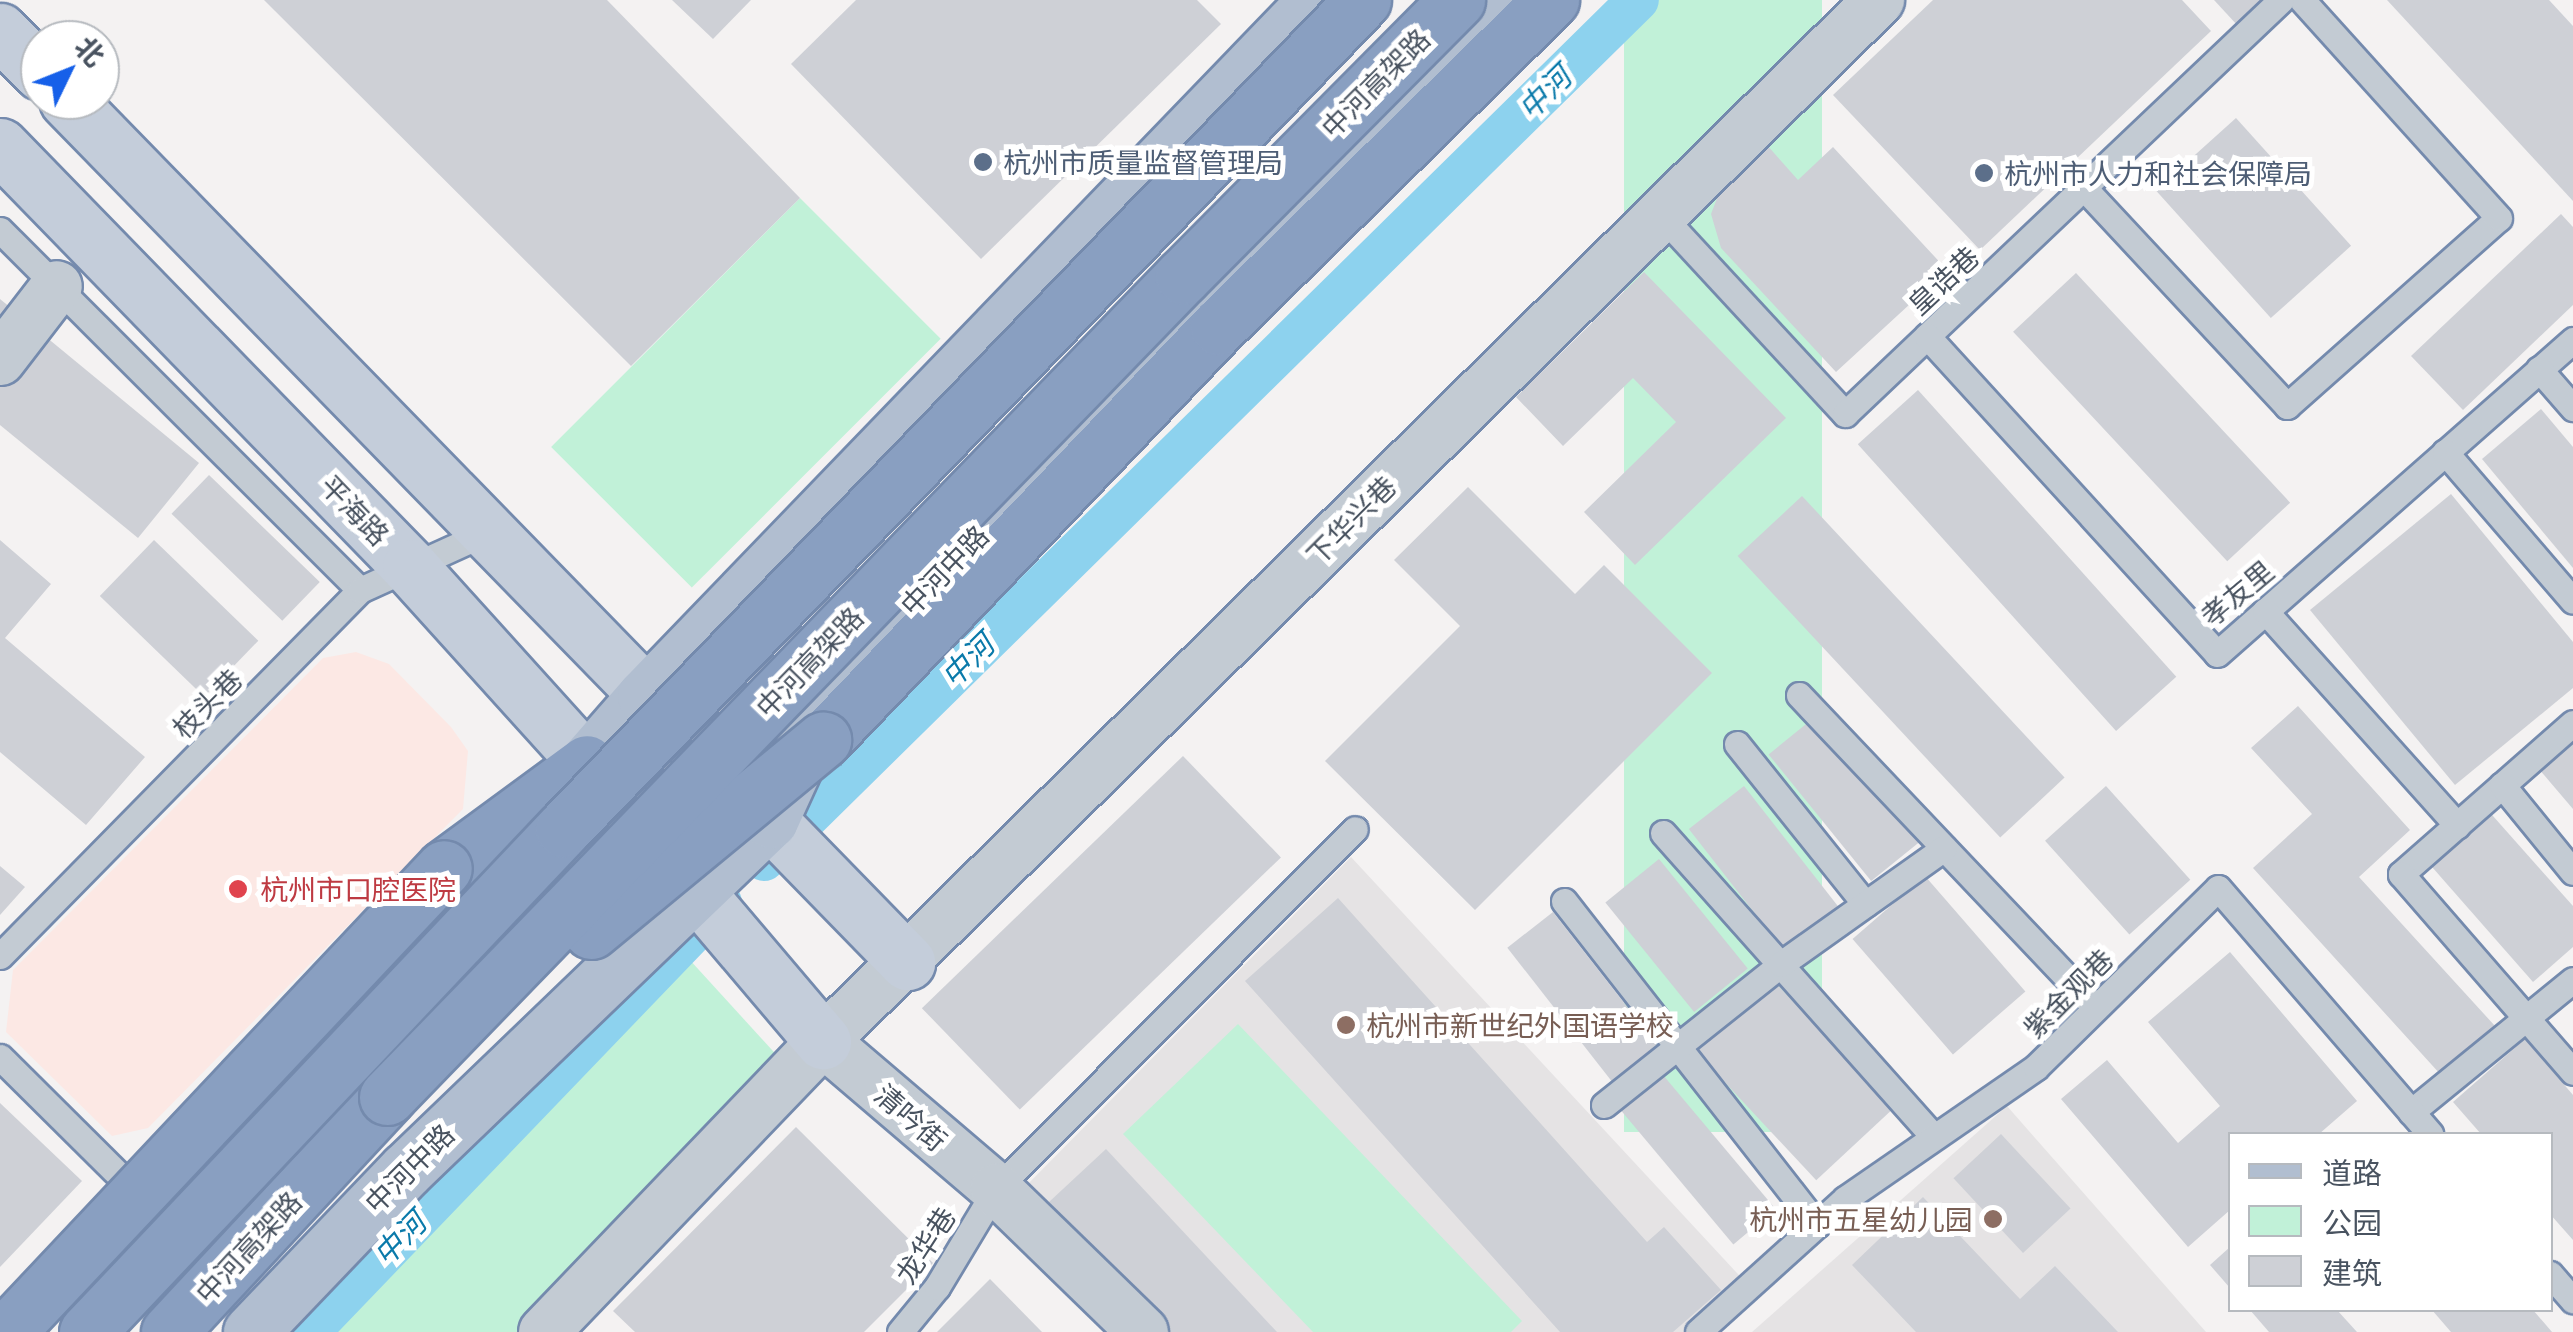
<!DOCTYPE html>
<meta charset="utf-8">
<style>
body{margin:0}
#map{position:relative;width:2573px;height:1332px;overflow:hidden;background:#f4f2f2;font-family:Barlow,"Noto Sans SC",sans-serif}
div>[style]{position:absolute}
.education>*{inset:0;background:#e5e3e4}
.medical>*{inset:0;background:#fce8e4}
.green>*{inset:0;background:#c1f1d8;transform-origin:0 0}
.canal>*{height:42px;margin:-21px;padding:0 21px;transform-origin:21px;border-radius:21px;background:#8dd2ee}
.building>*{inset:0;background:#ced0d6;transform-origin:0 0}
.roads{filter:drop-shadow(2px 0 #748aad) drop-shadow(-2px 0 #748aad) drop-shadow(0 2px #748aad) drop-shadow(0 -2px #748aad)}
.lane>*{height:25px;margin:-12.5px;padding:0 12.5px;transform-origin:12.5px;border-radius:12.5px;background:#c3cbd3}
.street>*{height:50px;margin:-25px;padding:0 25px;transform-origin:25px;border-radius:25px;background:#c3cbd3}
.secondary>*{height:55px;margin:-27.5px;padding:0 27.5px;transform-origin:27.5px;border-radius:27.5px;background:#c4cdda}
.primary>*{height:55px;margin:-27.5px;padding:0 27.5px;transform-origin:27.5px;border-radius:27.5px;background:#b1bed0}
.highway>*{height:55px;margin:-27.5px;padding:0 27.5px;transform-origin:27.5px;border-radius:27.5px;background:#899fc1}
.bridges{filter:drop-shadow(2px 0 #748aad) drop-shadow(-2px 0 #748aad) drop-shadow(0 2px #748aad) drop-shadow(0 -2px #748aad)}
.highway-bridge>*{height:55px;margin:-27.5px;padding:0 27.5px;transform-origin:27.5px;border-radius:27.5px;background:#899fc1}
.dots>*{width:28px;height:28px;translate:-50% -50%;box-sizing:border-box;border:5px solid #fff;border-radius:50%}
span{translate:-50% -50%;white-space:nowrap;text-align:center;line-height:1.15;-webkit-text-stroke:10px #fff;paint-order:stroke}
.street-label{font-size:28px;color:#495360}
.service-label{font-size:28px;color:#4e5e75}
.left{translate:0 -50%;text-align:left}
.health-label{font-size:28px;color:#be3a42}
.education-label{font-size:28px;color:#785e54}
.right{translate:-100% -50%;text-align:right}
.water-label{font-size:30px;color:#0a7aaa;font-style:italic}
.legend{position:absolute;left:2228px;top:1132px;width:325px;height:180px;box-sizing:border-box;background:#fff;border:2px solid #b6babf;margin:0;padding:12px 18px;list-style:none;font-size:30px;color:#495360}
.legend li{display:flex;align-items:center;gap:20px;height:50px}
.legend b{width:50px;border:2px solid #b6babf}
.north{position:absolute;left:20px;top:20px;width:100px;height:100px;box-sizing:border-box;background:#fff;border:2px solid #b6babf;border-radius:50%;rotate:47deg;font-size:28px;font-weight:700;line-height:40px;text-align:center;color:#495360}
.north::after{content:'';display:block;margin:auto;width:35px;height:45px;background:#1660e9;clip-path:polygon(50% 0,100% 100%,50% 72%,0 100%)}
</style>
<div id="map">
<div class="education">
<div style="clip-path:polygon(1351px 857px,1749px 1286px,1698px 1332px,1147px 1332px,1020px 1192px)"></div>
<div style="clip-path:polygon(2007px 1106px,2206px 1332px,1752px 1332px)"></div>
</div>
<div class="medical">
<div style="clip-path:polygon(356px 652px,389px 664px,451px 727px,468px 751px,463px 809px,148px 1128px,112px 1136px,6px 1032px,13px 970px,323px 658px)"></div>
</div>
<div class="green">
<div style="left:1624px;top:0;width:198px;height:1132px"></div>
<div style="left:800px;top:198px;width:199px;height:352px;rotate:45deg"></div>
<div style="clip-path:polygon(678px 947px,793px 1073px,543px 1332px,306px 1332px)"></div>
<div style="clip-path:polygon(1238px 1024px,1522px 1321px,1511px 1332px,1313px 1332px,1123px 1134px)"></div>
</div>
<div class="canal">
<div style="left:764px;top:860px;width:1226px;rotate:-44.54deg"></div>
<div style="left:309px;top:1332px;width:595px;rotate:-46.16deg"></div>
</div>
<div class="building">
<div style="clip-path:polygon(264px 0,607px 0,800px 198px,631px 366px)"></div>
<div style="clip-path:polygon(672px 0,751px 0,713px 39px)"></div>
<div style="clip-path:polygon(856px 0,1197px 0,1221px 24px,981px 259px,791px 64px)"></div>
<div style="clip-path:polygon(1933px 0,2182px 0,2211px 31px,1980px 250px,1833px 95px)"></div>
<div style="clip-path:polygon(2214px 0,2265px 0,2238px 26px)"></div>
<div style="clip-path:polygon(2387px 0,2549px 0,2573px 26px,2573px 201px)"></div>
<div style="left:2236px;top:118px;width:172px;height:108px;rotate:48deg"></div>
<div style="clip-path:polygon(1767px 145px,1798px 180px,1833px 147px,1947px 270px,1836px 372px,1721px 248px,1711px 214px,1721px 188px)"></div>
<div style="clip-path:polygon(2561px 214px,2573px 227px,2573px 305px,2463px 410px,2411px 356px)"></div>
<div style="clip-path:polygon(1644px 272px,1786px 418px,1635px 565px,1584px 512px,1676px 422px,1633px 378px,1563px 446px,1516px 397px)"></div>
<div style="left:2076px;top:273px;width:314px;height:86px;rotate:47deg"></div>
<div style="clip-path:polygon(0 299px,199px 463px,138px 538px,0 425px)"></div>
<div style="left:1918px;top:390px;width:386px;height:81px;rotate:48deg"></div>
<div style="clip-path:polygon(2541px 409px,2573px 447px,2573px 568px,2482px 459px)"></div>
<div style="left:209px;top:475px;width:154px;height:54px;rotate:44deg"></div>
<div style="clip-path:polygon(1468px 487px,1575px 594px,1604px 565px,1712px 673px,1475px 910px,1325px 761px,1460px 626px,1394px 560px)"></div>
<div style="clip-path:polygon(2451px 494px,2573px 642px,2573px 688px,2455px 785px,2310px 610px)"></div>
<div style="left:1802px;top:496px;width:385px;height:88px;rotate:47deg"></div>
<div style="clip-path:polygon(0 540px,51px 584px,5px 638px,145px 757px,86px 825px,0 752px)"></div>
<div style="left:154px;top:540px;width:145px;height:78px;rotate:44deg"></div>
<div style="clip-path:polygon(2298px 706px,2410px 830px,2359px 877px,2495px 1026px,2441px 1075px,2253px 868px,2312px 814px,2251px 748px)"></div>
<div style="left:1816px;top:716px;width:163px;height:61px;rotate:51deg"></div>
<div style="clip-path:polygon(2573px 737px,2573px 809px,2538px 768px)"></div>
<div style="left:1183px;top:756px;width:141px;height:363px;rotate:46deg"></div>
<div style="left:1744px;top:786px;width:153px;height:70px;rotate:52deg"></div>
<div style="left:2106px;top:786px;width:126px;height:82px;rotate:48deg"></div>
<div style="clip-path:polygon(2485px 807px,2573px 906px,2573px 947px,2533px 982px,2425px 859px)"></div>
<div style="left:1659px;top:859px;width:141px;height:69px;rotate:51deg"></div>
<div style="clip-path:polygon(0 866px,25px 887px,0 915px)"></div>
<div style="left:1925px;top:876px;width:153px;height:96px;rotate:49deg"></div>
<div style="clip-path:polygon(1338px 898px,1647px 1242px,1664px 1227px,1721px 1290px,1673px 1332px,1560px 1332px,1245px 981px)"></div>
<div style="left:1553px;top:912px;width:174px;height:58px;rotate:52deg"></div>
<div style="clip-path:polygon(2230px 952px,2357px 1101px,2319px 1134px,2230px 1134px,2230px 1210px,2188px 1247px,2061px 1099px,2107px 1060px,2178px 1143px,2220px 1106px,2148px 1022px)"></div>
<div style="left:1773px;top:980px;width:176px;height:105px;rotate:47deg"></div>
<div style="clip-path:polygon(2525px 1039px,2573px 1095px,2573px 1240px,2550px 1214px,2550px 1134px,2481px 1134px,2453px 1102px)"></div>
<div style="left:1663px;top:1075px;width:175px;height:55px;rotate:50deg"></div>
<div style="clip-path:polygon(0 1103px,82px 1181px,0 1267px)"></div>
<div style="clip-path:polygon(796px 1127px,933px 1263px,864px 1332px,635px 1332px,613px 1311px)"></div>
<div style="left:2001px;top:1134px;width:102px;height:65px;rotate:47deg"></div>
<div style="clip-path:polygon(1106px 1149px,1277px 1332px,1169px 1332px,1049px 1202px)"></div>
<div style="clip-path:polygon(1923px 1197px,2020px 1299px,2055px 1266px,2118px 1332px,1916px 1332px,1852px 1265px)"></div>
<div style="clip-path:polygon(2230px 1247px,2230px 1288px,2210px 1265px)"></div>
<div style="clip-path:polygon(990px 1279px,1042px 1332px,937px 1332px)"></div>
<div style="clip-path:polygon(2250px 1310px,2337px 1310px,2357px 1332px,2269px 1332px)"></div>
<div style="clip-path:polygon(2432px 1310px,2533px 1310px,2552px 1332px,2451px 1332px)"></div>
</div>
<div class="roads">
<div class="lane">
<div style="left:2084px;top:188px;width:298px;rotate:47deg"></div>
<div style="left:2287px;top:406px;width:283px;rotate:-41.6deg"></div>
<div style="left:2499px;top:218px;width:294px;rotate:-132.1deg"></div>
<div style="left:1659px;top:213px;width:274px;rotate:47.2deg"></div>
<div style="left:1845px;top:414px;width:601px;rotate:-43.52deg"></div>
<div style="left:0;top:230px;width:509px;rotate:45deg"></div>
<div style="left:1927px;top:336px;width:430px;rotate:47.6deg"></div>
<div style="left:2217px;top:654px;width:475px;rotate:-41.4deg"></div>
<div style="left:2539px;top:369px;width:52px;rotate:48.9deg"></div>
<div style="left:2445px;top:452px;width:196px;rotate:49.3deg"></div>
<div style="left:2265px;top:611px;width:288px;rotate:48.1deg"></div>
<div style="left:1799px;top:695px;width:431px;rotate:46.5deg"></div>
<div style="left:2573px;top:723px;width:229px;rotate:138.7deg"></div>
<div style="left:2401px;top:874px;width:262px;rotate:49deg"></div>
<div style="left:1737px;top:744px;width:205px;rotate:51.3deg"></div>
<div style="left:2502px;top:785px;width:112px;rotate:50.8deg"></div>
<div style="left:1663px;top:833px;width:407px;rotate:48.3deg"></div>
<div style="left:1564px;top:901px;width:411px;rotate:52deg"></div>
<div style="left:0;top:956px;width:513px;rotate:-45.47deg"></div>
<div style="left:360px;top:590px;width:137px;rotate:-24.5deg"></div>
<div style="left:0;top:1057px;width:200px;rotate:44.8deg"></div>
<div style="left:1604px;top:1105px;width:226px;rotate:-38.5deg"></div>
<div style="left:1781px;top:964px;width:200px;rotate:-35.4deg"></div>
<div style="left:2411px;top:1112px;width:209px;rotate:-39.2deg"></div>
<div style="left:2550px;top:1274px;width:35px;rotate:49deg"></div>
<div style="left:900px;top:1332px;width:58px;rotate:-50.6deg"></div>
<div style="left:937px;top:1287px;width:114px;rotate:-59deg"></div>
<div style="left:996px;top:1189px;width:508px;rotate:-45.08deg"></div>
<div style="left:1698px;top:1332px;width:198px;rotate:-42.1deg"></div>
<div style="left:1845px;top:1199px;width:232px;rotate:-34.6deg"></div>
<div style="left:2036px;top:1067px;width:255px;rotate:-44.5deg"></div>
<div style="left:2218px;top:888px;width:325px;rotate:49.2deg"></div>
</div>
<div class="street">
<div style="left:0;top:360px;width:93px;rotate:-52.4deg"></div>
<div style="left:823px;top:1041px;width:228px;rotate:40.5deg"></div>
<div style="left:996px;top:1189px;width:205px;rotate:44.2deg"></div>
<div style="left:544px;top:1332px;width:403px;rotate:-46.2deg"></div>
<div style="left:823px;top:1041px;width:1483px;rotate:-44.59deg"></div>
</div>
<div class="secondary">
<div style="left:0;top:31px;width:57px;rotate:45.7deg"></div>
<div style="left:67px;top:100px;width:1204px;rotate:45.74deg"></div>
<div style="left:0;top:146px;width:588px;rotate:45.76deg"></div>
<div style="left:410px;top:567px;width:264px;rotate:47.9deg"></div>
<div style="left:587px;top:763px;width:365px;rotate:49.7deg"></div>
</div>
<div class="primary">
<div style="left:556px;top:798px;width:135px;rotate:-48.9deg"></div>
<div style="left:645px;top:696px;width:967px;rotate:-46.05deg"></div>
<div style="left:251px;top:1332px;width:223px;rotate:-46.3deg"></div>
<div style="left:405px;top:1171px;width:506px;rotate:-43.88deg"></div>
<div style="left:770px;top:820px;width:147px;rotate:-65.5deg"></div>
<div style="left:831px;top:686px;width:537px;rotate:-46.06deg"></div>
<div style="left:1204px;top:299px;width:423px;rotate:-45deg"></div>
</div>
<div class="highway">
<div style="left:823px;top:740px;width:571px;rotate:-46.28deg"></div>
<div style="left:1218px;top:327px;width:467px;rotate:-44.5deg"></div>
<div style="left:444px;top:868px;width:177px;rotate:-36.3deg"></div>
<div style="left:169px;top:1332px;width:321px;rotate:-47.1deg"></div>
</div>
</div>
<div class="bridges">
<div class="highway-bridge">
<div style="left:591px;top:931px;width:301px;rotate:-39.5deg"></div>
<div style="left:387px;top:1097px;width:1144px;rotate:-45.89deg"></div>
<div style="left:1183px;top:276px;width:389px;rotate:-45.2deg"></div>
<div style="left:7px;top:1332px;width:637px;rotate:-46.72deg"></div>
<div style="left:87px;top:1332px;width:693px;rotate:-46.58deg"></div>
<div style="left:563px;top:829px;width:1152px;rotate:-46.02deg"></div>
</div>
</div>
<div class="dots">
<div style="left:983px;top:162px;background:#5c6f8a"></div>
<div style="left:1984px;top:173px;background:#5c6f8a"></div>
<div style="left:238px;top:889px;background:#e0444e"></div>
<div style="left:1346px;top:1025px;background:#8d6e63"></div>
<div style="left:1993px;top:1219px;background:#8d6e63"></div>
</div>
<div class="street-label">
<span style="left:1375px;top:83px;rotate:-45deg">中河高架路</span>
<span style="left:1943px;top:280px;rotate:-43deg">皇诰巷</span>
<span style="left:355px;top:510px;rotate:46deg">平海路</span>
<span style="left:1351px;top:520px;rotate:-45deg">下华兴巷</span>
<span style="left:944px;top:570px;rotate:-46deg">中河中路</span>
<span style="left:2237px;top:593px;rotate:-40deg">孝友里</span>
<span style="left:809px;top:662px;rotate:-46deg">中河高架路</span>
<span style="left:207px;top:703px;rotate:-45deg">枝头巷</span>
<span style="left:2068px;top:993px;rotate:-45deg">紫金观巷</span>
<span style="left:911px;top:1117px;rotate:41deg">清吟街</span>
<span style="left:409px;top:1168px;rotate:-45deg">中河中路</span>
<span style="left:925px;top:1245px;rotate:-57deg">龙华巷</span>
<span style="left:248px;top:1247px;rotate:-47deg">中河高架路</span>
</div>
<div class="service-label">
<span class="left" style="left:1003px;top:162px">杭州市质量监督管理局</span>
<span class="left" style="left:2004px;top:173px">杭州市人力和社会保障局</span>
</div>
<div class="health-label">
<span class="left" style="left:260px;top:889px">杭州市口腔医院</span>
</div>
<div class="education-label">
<span class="left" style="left:1366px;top:1025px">杭州市新世纪外国语学校</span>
<span class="right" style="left:1973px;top:1219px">杭州市五星幼儿园</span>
</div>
<div class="water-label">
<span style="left:1544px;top:92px;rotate:-45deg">中河</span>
<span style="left:967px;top:660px;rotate:-45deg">中河</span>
<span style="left:399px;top:1238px;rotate:-46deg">中河</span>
</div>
<ul class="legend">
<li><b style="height:12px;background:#b1bed0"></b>道路</li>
<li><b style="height:28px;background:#c1f1d8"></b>公园</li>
<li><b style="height:28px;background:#ced0d6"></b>建筑</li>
</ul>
<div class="north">北</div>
</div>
